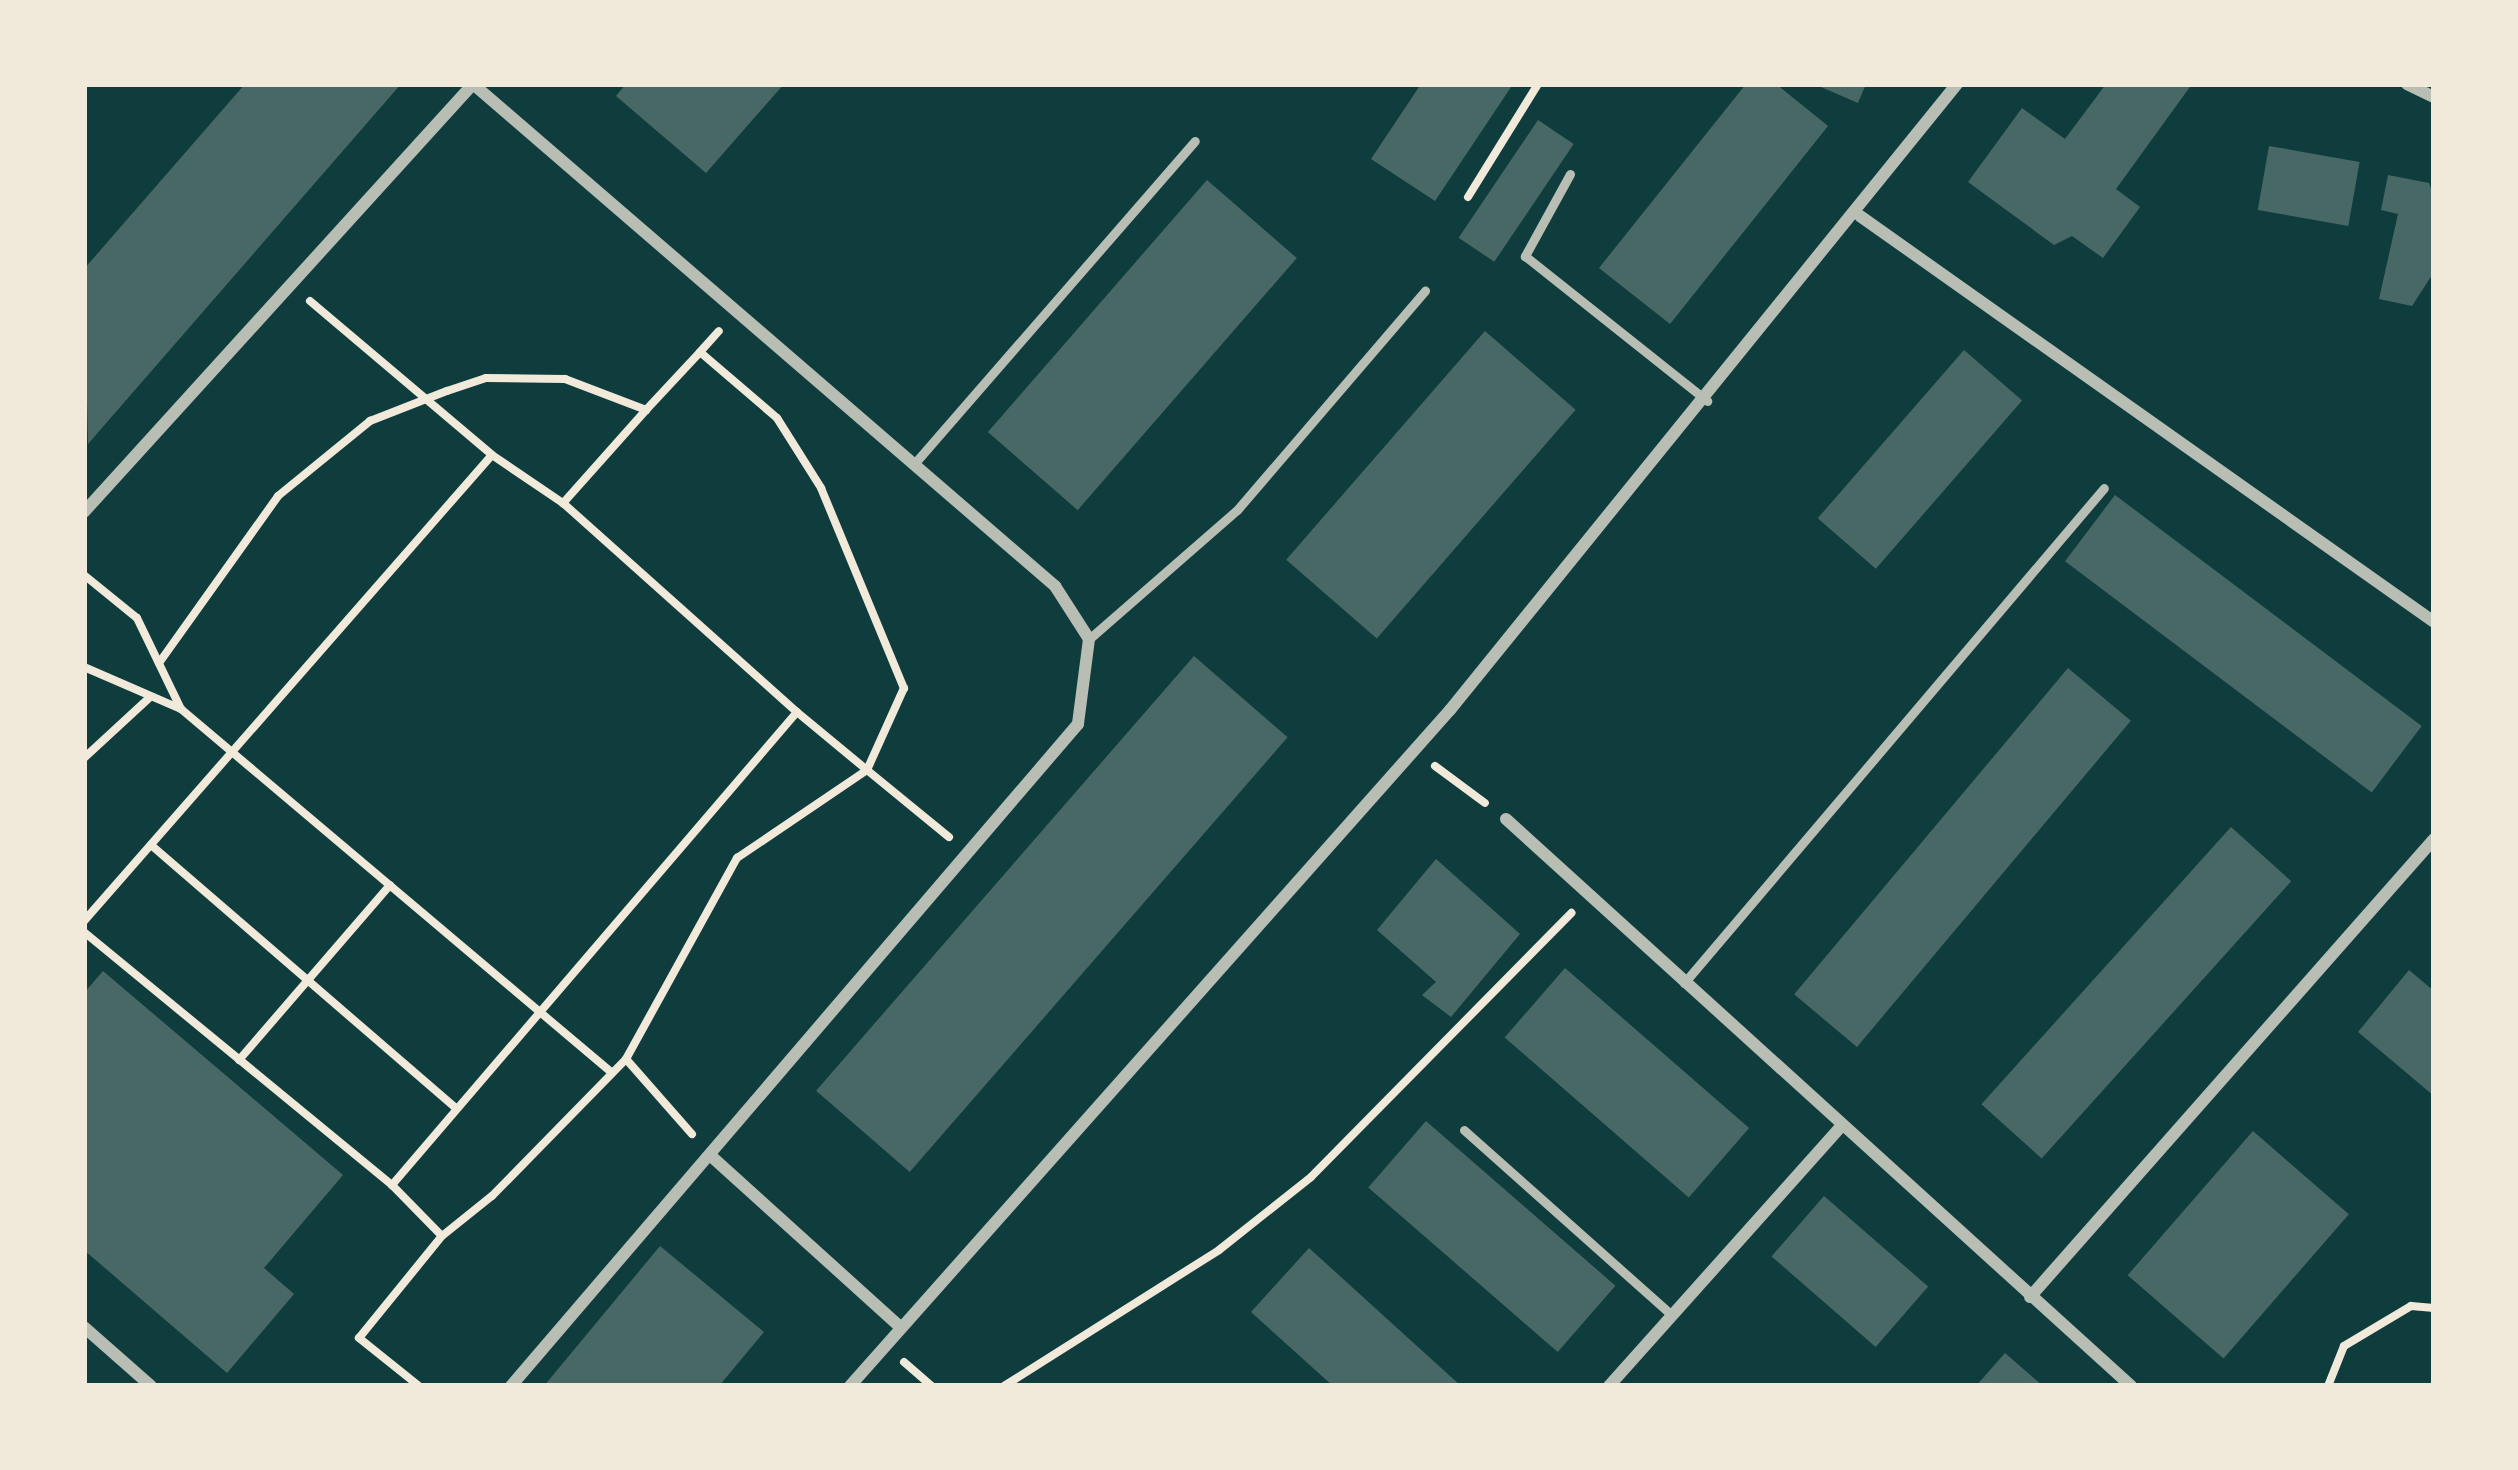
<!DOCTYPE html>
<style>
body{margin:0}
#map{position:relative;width:2518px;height:1470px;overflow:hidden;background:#0f3d3e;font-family:Arial,sans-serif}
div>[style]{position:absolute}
.building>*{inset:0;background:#486865;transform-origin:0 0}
.path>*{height:8px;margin:-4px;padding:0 4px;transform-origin:4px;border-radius:4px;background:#f1e9da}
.service>*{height:9px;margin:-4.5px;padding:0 4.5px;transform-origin:4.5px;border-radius:4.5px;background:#b8beb3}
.minor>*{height:12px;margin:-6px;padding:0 6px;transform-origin:6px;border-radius:6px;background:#b8beb3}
span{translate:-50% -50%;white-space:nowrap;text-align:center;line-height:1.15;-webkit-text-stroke:9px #f1e9da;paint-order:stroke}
.frame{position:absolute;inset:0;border:87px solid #f1e9da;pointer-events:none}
</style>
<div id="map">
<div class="building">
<div style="clip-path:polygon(245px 84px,401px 84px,88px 444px,84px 269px)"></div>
<div style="clip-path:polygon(626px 84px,784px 84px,706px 173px,616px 96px)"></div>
<div style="clip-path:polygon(1421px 84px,1513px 84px,1435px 201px,1371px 159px)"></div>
<div style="clip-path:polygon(1746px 84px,1776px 84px,1828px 126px,1670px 324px,1599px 268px)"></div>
<div style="clip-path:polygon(1814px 84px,1866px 84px,1858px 103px)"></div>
<div style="clip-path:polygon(2106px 84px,2192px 84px,2116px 189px,2140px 207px,2103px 258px,2072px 236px,2054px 245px,1968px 182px,2022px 108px,2065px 139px)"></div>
<div style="left:1538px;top:120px;width:43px;height:142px;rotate:34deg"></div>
<div style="left:2269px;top:146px;width:92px;height:65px;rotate:10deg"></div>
<div style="clip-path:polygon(2388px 175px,2429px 183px,2434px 197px,2434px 272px,2412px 306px,2379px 299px,2398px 214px,2381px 210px)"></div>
<div style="left:1207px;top:180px;width:119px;height:334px;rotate:41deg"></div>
<div style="left:1485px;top:331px;width:120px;height:303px;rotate:41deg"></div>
<div style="left:1964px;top:350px;width:77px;height:223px;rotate:41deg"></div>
<div style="left:2115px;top:495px;width:384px;height:83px;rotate:37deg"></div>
<div style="left:1194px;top:656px;width:124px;height:576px;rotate:41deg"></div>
<div style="left:2068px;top:668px;width:82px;height:426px;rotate:40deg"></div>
<div style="left:2231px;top:827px;width:81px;height:373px;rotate:42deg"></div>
<div style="clip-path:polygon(1436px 859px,1520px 934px,1451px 1017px,1422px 995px,1436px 982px,1377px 930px)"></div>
<div style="left:1565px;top:968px;width:244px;height:92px;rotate:41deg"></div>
<div style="clip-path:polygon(2409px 970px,2434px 991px,2434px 1096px,2358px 1032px)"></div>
<div style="clip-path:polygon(103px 971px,343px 1175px,264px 1268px,294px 1294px,227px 1373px,84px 1250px,84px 993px)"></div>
<div style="left:1426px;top:1121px;width:251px;height:88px;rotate:41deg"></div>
<div style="left:2253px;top:1131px;width:127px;height:191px;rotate:41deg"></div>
<div style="left:1824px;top:1196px;width:138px;height:80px;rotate:41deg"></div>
<div style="clip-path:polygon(660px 1246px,764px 1332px,719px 1386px,544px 1386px)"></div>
<div style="clip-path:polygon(1309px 1248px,1461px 1386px,1333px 1386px,1251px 1312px)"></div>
<div style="clip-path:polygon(2005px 1353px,2043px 1386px,1976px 1386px)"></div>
</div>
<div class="path">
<div style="left:1468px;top:197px;width:133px;rotate:-58.2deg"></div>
<div style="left:310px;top:301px;width:238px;rotate:40.2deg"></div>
<div style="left:700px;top:352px;width:28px;rotate:-48deg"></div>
<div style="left:646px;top:410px;width:79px;rotate:-47deg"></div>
<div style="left:700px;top:352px;width:101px;rotate:40.6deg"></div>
<div style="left:777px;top:418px;width:83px;rotate:57.8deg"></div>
<div style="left:821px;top:488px;width:217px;rotate:67.5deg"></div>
<div style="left:904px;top:688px;width:90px;rotate:114.3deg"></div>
<div style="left:867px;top:770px;width:91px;rotate:-140.4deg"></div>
<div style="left:84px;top:575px;width:68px;rotate:39.1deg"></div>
<div style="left:137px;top:618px;width:101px;rotate:64.2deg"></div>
<div style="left:181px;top:709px;width:563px;rotate:40.17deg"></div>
<div style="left:159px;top:663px;width:205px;rotate:-54.5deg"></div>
<div style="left:278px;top:496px;width:119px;rotate:-39.2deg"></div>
<div style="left:370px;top:421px;width:83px;rotate:-21.3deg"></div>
<div style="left:447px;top:391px;width:41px;rotate:-18.4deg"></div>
<div style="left:486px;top:378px;width:79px;rotate:0.7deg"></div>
<div style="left:565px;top:379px;width:87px;rotate:20.9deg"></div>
<div style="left:646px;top:410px;width:125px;rotate:131.7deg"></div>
<div style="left:84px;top:667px;width:106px;rotate:23.4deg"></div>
<div style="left:84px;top:758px;width:90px;rotate:-42.7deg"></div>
<div style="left:1435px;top:766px;width:62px;rotate:36.5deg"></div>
<div style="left:151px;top:845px;width:403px;rotate:40.8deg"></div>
<div style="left:84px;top:921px;width:619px;rotate:-48.8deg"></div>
<div style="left:492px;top:455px;width:86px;rotate:34.1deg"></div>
<div style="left:563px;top:503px;width:314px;rotate:41.8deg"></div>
<div style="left:797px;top:712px;width:623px;rotate:130.57deg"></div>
<div style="left:392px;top:1185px;width:399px;rotate:-140.6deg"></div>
<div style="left:626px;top:1059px;width:100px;rotate:48.7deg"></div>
<div style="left:239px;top:1060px;width:231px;rotate:-49.2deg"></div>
<div style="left:392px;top:1185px;width:71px;rotate:45.6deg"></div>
<div style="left:442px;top:1236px;width:64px;rotate:-38.7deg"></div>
<div style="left:492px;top:1196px;width:192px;rotate:-45.6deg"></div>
<div style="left:626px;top:1059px;width:230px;rotate:-61.1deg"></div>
<div style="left:737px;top:858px;width:157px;rotate:-34.1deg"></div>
<div style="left:867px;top:770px;width:106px;rotate:39.3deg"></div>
<div style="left:904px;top:1362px;width:37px;rotate:41deg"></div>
<div style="left:419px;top:1386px;width:77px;rotate:-141.3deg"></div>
<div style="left:359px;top:1338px;width:132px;rotate:-50.9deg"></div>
<div style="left:1004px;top:1386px;width:254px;rotate:-32.3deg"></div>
<div style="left:1219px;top:1250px;width:117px;rotate:-38.4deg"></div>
<div style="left:1311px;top:1177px;width:371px;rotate:-45.4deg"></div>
<div style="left:2328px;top:1386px;width:43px;rotate:-68.2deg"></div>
<div style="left:2344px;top:1346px;width:78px;rotate:-30.8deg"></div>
<div style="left:2411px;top:1306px;width:23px;rotate:5deg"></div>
</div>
<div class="service">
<div style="left:1570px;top:174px;width:94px;rotate:118.8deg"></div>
<div style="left:1525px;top:256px;width:233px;rotate:38.5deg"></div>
<div style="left:914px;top:464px;width:428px;rotate:-49deg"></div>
<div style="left:1089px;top:639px;width:196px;rotate:-41.1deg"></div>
<div style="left:1237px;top:510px;width:289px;rotate:-49.4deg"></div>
<div style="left:1684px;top:983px;width:649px;rotate:-49.69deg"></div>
<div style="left:1464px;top:1130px;width:278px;rotate:41.7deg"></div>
</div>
<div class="minor">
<div style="left:473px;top:84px;width:769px;rotate:40.78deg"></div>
<div style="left:1055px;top:586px;width:63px;rotate:57.3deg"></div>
<div style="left:1089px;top:639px;width:86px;rotate:97.4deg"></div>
<div style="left:1078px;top:724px;width:872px;rotate:130.58deg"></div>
<div style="left:2407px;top:84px;width:30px;rotate:26deg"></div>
<div style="left:1860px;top:216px;width:703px;rotate:35.27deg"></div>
<div style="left:84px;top:512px;width:578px;rotate:-47.73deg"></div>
<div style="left:1506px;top:819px;width:844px;rotate:42.21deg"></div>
<div style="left:711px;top:1156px;width:255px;rotate:42.1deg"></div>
<div style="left:2030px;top:1297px;width:611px;rotate:-48.58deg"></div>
<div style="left:84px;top:1327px;width:89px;rotate:41.4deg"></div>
<div style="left:850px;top:1386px;width:904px;rotate:-48.41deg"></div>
<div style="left:1450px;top:710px;width:806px;rotate:-51deg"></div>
<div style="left:1609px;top:1386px;width:346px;rotate:-48.2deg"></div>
</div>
<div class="frame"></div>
</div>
